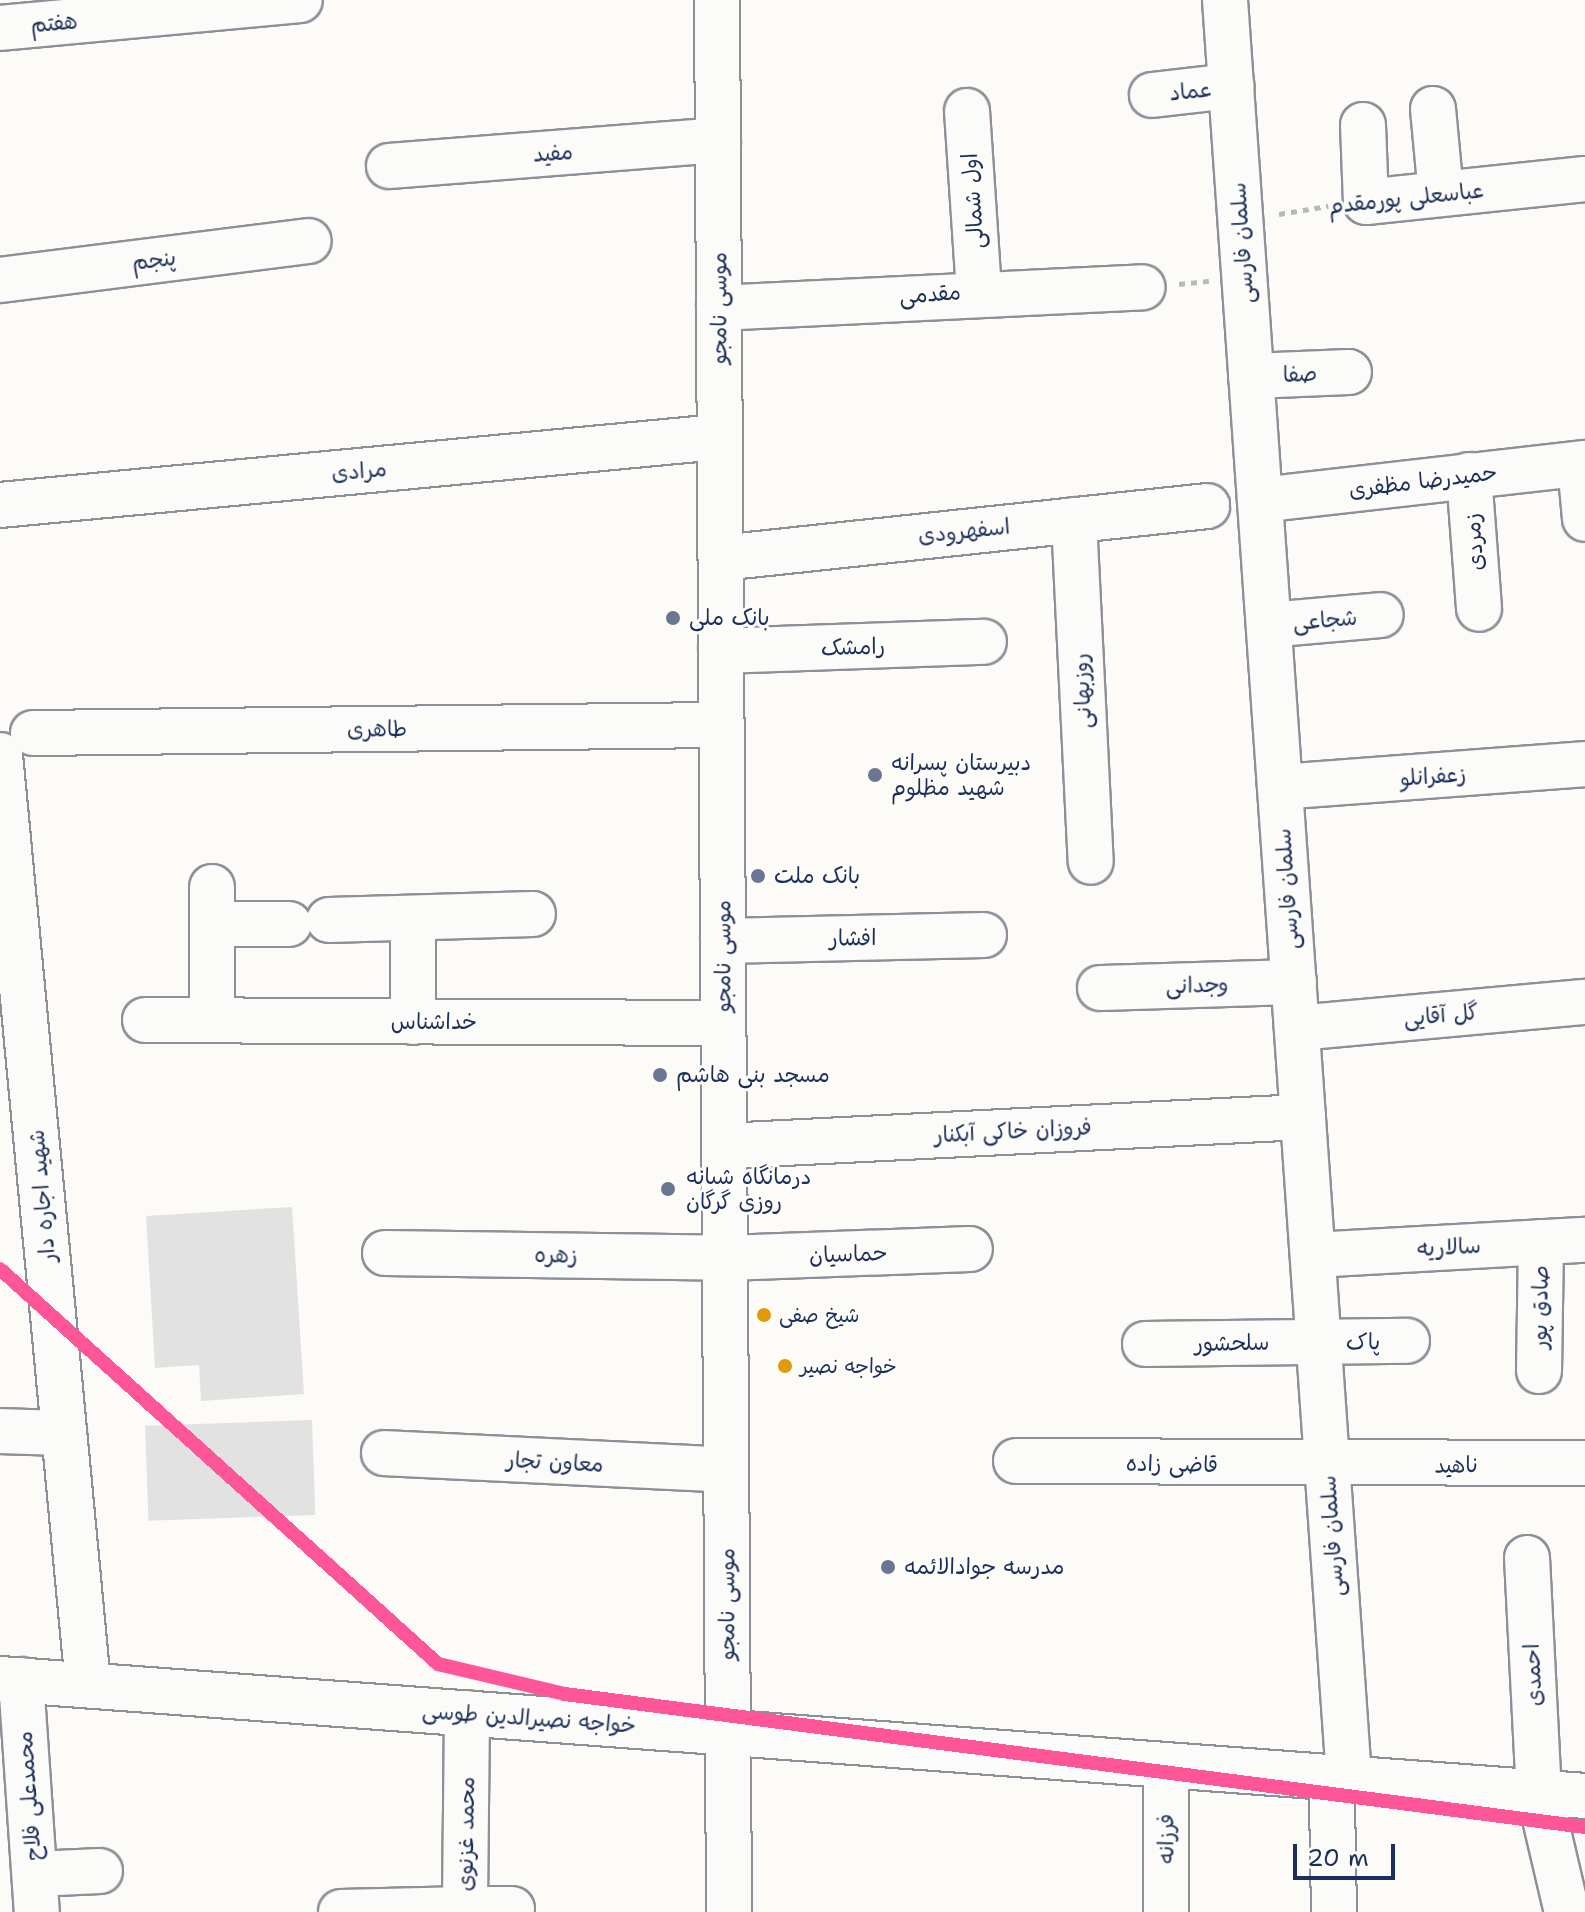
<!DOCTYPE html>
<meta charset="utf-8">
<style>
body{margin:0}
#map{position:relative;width:1585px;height:1912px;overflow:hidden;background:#fcfbf8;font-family:"Shantell Sans","Playpen Sans Arabic",sans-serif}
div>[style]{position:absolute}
.building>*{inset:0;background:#e2e2e2;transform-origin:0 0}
.path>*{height:5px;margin-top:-2.5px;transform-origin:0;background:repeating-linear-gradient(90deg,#b6b9bd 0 6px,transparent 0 12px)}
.roads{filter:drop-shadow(2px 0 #8c9097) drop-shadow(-2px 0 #8c9097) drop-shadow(0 2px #8c9097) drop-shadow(0 -2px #8c9097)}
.minor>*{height:44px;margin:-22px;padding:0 22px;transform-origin:22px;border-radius:22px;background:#fbfbf9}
.major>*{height:44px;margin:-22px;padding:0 22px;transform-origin:22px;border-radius:22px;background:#fbfbf9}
.metro-1>*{height:14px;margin:-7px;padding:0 7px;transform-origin:7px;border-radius:7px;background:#f59}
.dots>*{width:22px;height:22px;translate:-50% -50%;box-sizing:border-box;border:4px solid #fdfcf7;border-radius:50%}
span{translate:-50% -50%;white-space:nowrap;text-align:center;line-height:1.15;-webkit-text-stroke:6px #fdfcf7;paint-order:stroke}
.bus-label{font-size:20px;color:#1b2f5e}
.left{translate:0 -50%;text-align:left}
.street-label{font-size:22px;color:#1b2f5e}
.poi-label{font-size:22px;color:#1b2f5e}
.scale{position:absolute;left:1293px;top:1844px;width:102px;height:36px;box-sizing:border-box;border:4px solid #1b2f5e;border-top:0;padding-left:10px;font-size:24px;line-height:28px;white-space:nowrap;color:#1b2f5e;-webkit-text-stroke:6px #fdfcf7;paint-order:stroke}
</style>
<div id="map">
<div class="building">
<div style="clip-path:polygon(292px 1207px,304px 1394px,201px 1401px,199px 1365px,155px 1368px,146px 1216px)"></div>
<div style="left:312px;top:1420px;width:95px;height:167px;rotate:88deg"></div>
</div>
<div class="path">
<div style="left:1279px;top:214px;width:50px;rotate:-9.3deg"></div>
<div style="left:1179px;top:284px;width:30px;rotate:-6deg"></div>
</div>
<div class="roads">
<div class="minor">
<div style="left:1225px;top:0;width:1783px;rotate:86.01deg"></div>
<div style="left:0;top:28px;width:301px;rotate:-5.3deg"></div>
<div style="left:1152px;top:95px;width:80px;rotate:-6.5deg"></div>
<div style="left:1433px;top:109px;width:85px;rotate:84.6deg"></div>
<div style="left:967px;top:111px;width:180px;rotate:86.2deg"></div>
<div style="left:1363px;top:125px;width:77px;rotate:87.8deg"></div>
<div style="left:1366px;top:202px;width:220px;rotate:-6deg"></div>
<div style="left:389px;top:166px;width:330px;rotate:-4.5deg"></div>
<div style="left:0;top:280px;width:311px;rotate:-7.2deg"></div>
<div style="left:719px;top:308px;width:424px;rotate:-2.8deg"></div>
<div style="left:1251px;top:376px;width:98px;rotate:-2.3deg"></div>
<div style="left:1580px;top:464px;width:55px;rotate:84.8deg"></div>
<div style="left:1469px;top:475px;width:134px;rotate:85.7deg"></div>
<div style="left:1260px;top:500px;width:327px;rotate:-6.5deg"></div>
<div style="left:0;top:505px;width:721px;rotate:-5.41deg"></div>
<div style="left:1074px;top:520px;width:342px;rotate:87.2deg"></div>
<div style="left:721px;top:558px;width:489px;rotate:-6.1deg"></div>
<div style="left:1269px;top:625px;width:112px;rotate:-5.1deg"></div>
<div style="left:721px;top:651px;width:263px;rotate:-2deg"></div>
<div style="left:33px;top:733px;width:688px;rotate:-0.67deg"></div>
<div style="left:1280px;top:787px;width:306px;rotate:-4.3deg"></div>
<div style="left:212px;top:887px;width:133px;rotate:90deg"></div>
<div style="left:413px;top:918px;width:104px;rotate:90deg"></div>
<div style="left:329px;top:920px;width:204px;rotate:-1.7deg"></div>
<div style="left:212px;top:924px;width:77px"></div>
<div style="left:723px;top:941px;width:261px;rotate:-1.3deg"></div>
<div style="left:1100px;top:988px;width:194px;rotate:-1.8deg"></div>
<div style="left:145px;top:1020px;width:578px;rotate:0.3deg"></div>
<div style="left:1297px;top:1028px;width:289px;rotate:-5.2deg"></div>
<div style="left:724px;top:1146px;width:580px;rotate:-2.87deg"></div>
<div style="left:385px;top:1253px;width:342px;rotate:0.8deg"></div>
<div style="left:727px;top:1258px;width:243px;rotate:-2.1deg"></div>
<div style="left:1313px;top:1255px;width:272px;rotate:-3.2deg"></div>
<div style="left:1145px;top:1344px;width:262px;rotate:-0.7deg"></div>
<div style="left:1539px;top:1371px;width:129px;rotate:-89.1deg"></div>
<div style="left:0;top:1431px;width:64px;rotate:1.8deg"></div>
<div style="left:384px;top:1453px;width:342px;rotate:2.8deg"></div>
<div style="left:1016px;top:1461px;width:568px;rotate:0.2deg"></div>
<div style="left:1527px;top:1558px;width:235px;rotate:87.1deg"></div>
<div style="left:1539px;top:1793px;width:122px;rotate:76.8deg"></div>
<div style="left:21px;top:1680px;width:233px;rotate:86.1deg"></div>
<div style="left:467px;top:1713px;width:196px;rotate:90.6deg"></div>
<div style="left:465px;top:1909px;width:47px"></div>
<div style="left:1166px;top:1765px;width:147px;rotate:90deg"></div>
<div style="left:1332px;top:1799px;width:113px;rotate:89deg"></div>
<div style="left:35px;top:1874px;width:65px;rotate:-2.6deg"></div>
<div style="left:341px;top:1912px;width:124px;rotate:-1.4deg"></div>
</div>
<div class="major">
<div style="left:717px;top:0;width:1912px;rotate:89.64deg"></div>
<div style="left:0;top:755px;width:934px;rotate:84.59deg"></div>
<div style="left:0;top:1679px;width:1589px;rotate:4.22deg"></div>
</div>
</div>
<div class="metro-1">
<div style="left:0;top:1269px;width:590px;rotate:42.04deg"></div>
<div style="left:438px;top:1664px;width:130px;rotate:13.3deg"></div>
<div style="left:565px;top:1694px;width:1029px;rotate:7.43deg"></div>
</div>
<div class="dots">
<div style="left:673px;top:618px;background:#6a7694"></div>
<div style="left:875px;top:775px;background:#6a7694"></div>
<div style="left:758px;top:876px;background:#6a7694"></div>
<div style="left:660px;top:1075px;background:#6a7694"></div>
<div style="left:668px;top:1189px;background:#6a7694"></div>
<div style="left:764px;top:1315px;background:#e19a09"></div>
<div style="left:785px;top:1366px;background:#e19a09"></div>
<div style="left:888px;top:1567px;background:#6a7694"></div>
</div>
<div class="bus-label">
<span class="left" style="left:779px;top:1315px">شیخ صفی</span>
<span class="left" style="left:800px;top:1366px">خواجه نصیر</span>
</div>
<div class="street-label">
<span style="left:54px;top:23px;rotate:-5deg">هفتم</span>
<span style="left:1191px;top:91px;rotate:-6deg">عماد</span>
<span style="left:553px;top:153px;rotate:-4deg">مفید</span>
<span style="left:1406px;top:198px;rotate:-6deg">عباسعلی پورمقدم</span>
<span style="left:973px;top:201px;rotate:-94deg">اول شمالی</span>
<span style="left:1242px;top:243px;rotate:-94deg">سلمان فارسی</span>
<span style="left:154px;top:260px;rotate:-7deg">پنجم</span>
<span style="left:930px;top:294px;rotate:-4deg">مقدمی</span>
<span style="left:719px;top:308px;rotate:-90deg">موسی نامجو</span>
<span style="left:1300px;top:374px;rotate:-2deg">صفا</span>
<span style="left:359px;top:471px;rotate:-5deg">مرادی</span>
<span style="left:1423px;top:481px;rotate:-7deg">حمیدرضا مظفری</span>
<span style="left:964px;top:531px;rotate:-6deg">اسفهرودی</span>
<span style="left:1474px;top:542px;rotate:-94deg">زمردی</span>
<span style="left:1325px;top:620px;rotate:-5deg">شجاعی</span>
<span style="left:853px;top:647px;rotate:-2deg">رامشک</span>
<span style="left:1082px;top:691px;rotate:-93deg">روزبهانی</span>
<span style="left:377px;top:729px;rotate:-1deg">طاهری</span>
<span style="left:1433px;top:776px;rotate:-4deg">زعفرانلو</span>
<span style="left:1287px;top:889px;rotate:-94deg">سلمان فارسی</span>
<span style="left:853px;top:938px;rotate:-1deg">افشار</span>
<span style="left:723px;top:956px;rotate:-90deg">موسی نامجو</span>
<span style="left:1197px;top:985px;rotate:-2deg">وجدانی</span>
<span style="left:1441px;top:1015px;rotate:-5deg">گل آقایی</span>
<span style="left:434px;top:1022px">خداشناس</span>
<span style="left:1013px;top:1131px;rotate:-3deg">فروزان خاکی آبکنار</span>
<span style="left:42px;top:1196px;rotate:-95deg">شهید اجاره دار</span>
<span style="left:1449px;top:1247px;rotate:-3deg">سالاریه</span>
<span style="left:848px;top:1254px;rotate:-2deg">حماسیان</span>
<span style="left:556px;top:1255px;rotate:1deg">زهره</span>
<span style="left:1540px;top:1307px;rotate:-89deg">صادق پور</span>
<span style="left:1363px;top:1342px;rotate:-1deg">پاک</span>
<span style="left:1232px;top:1343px;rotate:-1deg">سلحشور</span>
<span style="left:555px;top:1462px;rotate:3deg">معاون تجار</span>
<span style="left:1172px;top:1464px;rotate:1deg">قاضی زاده</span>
<span style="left:1456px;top:1465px;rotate:-1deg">ناهید</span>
<span style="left:1332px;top:1536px;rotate:-94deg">سلمان فارسی</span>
<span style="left:727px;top:1604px;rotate:-90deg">موسی نامجو</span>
<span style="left:1533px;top:1675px;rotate:-93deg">احمدی</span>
<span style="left:529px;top:1718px;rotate:4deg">خواجه نصیرالدین طوسی</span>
<span style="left:29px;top:1796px;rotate:-94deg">محمدعلی فلاح</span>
<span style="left:466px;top:1834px;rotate:-89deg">محمد غزنوی</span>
<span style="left:1166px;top:1839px;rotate:-90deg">فرزانه</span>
</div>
<div class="poi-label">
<span class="left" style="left:689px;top:618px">بانک ملی</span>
<span class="left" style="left:891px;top:775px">دبیرستان پسرانه<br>شهید مظلوم</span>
<span class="left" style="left:774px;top:876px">بانک ملت</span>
<span class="left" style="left:676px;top:1075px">مسجد بنی هاشم</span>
<span class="left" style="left:686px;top:1189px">درمانگاه شبانه<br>روزی گرگان</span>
<span class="left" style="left:904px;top:1567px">مدرسه جوادالائمه</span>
</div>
<div class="scale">20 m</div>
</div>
